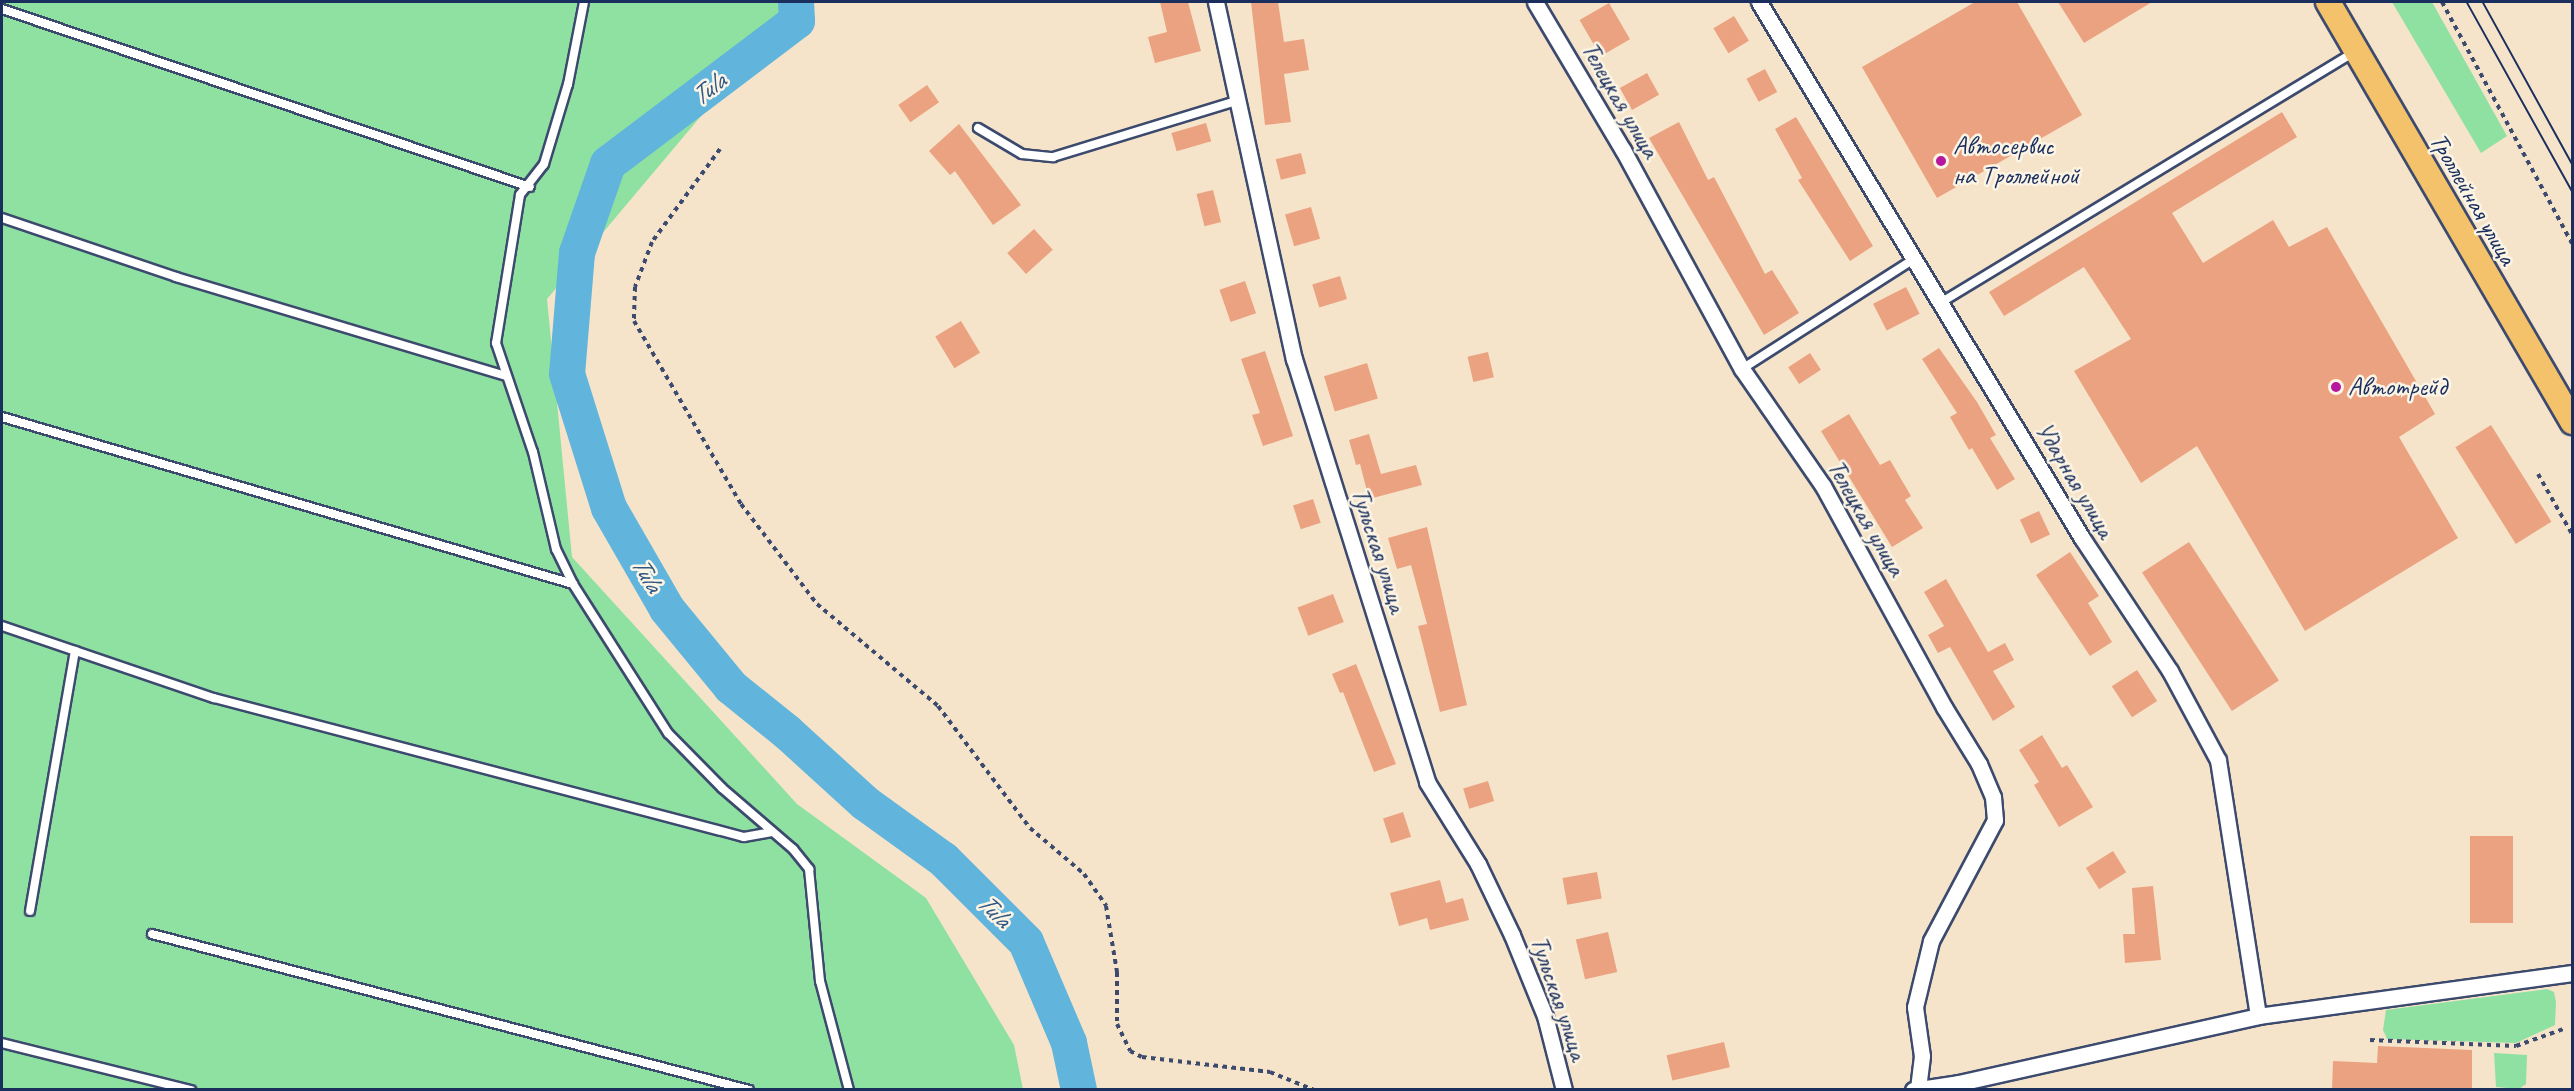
<!DOCTYPE html>
<meta charset="utf-8">
<style>
body{margin:0}
#map{position:relative;width:2574px;height:1091px;overflow:hidden;background:#f6e4ca;font-family:Caveat,sans-serif}
div>[style]{position:absolute}
.green>*{inset:0;background:#8ee1a1}
.river>*{height:36px;margin:-18px;padding:0 18px;transform-origin:18px;border-radius:18px;background:#61b4dc}
.building>*{inset:0;background:#eba281;transform-origin:0 0}
.path>*{height:4px;margin-top:-2px;transform-origin:0;background:repeating-linear-gradient(90deg,#3c4a6e 0 4.5px,transparent 0 9px)}
.roads{filter:drop-shadow(2px 0 #3c4a6e) drop-shadow(-2px 0 #3c4a6e) drop-shadow(0 2px #3c4a6e) drop-shadow(0 -2px #3c4a6e)}
.service>*{height:8px;margin:-4px;padding:0 4px;transform-origin:4px;border-radius:4px;background:#fff}
.minor>*{height:15px;margin:-7.5px;padding:0 7.5px;transform-origin:7.5px;border-radius:7.5px;background:#fff}
.primary>*{height:24px;margin:-12px;padding:0 12px;transform-origin:12px;border-radius:12px;background:#f3c26a}
.tram>*{height:1.5px;margin:-0.75px;padding:0 0.75px;transform-origin:0.75px;border-radius:0.75px;background:#1b2f5e}
.dots>*{width:16px;height:16px;translate:-50% -50%;box-sizing:border-box;border:3px solid #fcf5e5;border-radius:50%}
span{translate:-50% -50%;white-space:nowrap;text-align:center;line-height:1.15;-webkit-text-stroke:5px #fcf5e5;paint-order:stroke}
.street-label{font-size:26px;color:#1b2f5e}
.poi-label{font-size:26px;color:#1b2f5e}
.left{translate:0 -50%;text-align:left}
.water-label{font-size:27px;color:#305784;font-style:italic}
.frame{position:absolute;inset:0;border:3px solid #1b2f5e;pointer-events:none}
</style>
<div id="map">
<div class="green">
<div style="clip-path:polygon(2px 2px,808px 2px,733px 78px,547px 299px,572px 557px,797px 804px,926px 898px,1014px 1045px,1023px 1089px,2px 1090px)"></div>
<div style="clip-path:polygon(2392px 2px,2432px 2px,2507px 136px,2481px 153px)"></div>
<div style="clip-path:polygon(2547px 989px,2554px 992px,2556px 1002px,2555px 1025px,2516px 1043px,2387px 1039px,2383px 1030px,2386px 1010px)"></div>
<div style="clip-path:polygon(2494px 1053px,2527px 1055px,2526px 1084px,2519px 1089px,2496px 1087px)"></div>
</div>
<div class="river">
<div style="left:796px;top:2px;width:19px;rotate:87deg"></div>
<div style="left:797px;top:21px;width:237px;rotate:142.9deg"></div>
<div style="left:608px;top:164px;width:94px;rotate:109.2deg"></div>
<div style="left:577px;top:253px;width:121px;rotate:94.7deg"></div>
<div style="left:567px;top:374px;width:140px;rotate:72.6deg"></div>
<div style="left:609px;top:508px;width:116px;rotate:60.1deg"></div>
<div style="left:667px;top:609px;width:101px;rotate:50.6deg"></div>
<div style="left:731px;top:687px;width:72px;rotate:38.8deg"></div>
<div style="left:787px;top:732px;width:105px;rotate:42.3deg"></div>
<div style="left:865px;top:803px;width:97px;rotate:35.8deg"></div>
<div style="left:944px;top:860px;width:116px;rotate:45deg"></div>
<div style="left:1026px;top:942px;width:110px;rotate:66.9deg"></div>
<div style="left:1069px;top:1043px;width:48px;rotate:78deg"></div>
</div>
<div class="building">
<div style="clip-path:polygon(1160px 2px,1188px 2px,1201px 51px,1155px 63px,1148px 37px,1167px 32px)"></div>
<div style="clip-path:polygon(1251px 2px,1278px 2px,1284px 42px,1304px 39px,1309px 70px,1284px 74px,1291px 122px,1265px 125px)"></div>
<div style="clip-path:polygon(1975px 2px,2017px 2px,2082px 115px,1937px 198px,1862px 67px)"></div>
<div style="clip-path:polygon(2058px 2px,2152px 2px,2084px 43px)"></div>
<div style="left:1609px;top:3px;width:42px;height:34px;rotate:60deg"></div>
<div style="left:1734px;top:16px;width:29px;height:24px;rotate:59deg"></div>
<div style="left:1765px;top:69px;width:26px;height:21px;rotate:62deg"></div>
<div style="left:1647px;top:73px;width:25px;height:31px;rotate:61deg"></div>
<div style="left:927px;top:85px;width:21px;height:35px;rotate:55deg"></div>
<div style="clip-path:polygon(2282px 112px,2297px 137px,2172px 213px,2203px 263px,2273px 220px,2289px 247px,2327px 227px,2435px 414px,2399px 437px,2458px 538px,2305px 631px,2197px 446px,2141px 483px,2074px 371px,2131px 339px,2084px 267px,2004px 316px,1989px 292px)"></div>
<div style="clip-path:polygon(1796px 117px,1873px 246px,1850px 261px,1798px 180px,1802px 178px,1775px 129px)"></div>
<div style="clip-path:polygon(1679px 122px,1708px 180px,1714px 177px,1765px 274px,1772px 270px,1799px 313px,1764px 335px,1649px 138px)"></div>
<div style="left:1206px;top:123px;width:19px;height:36px;rotate:74deg"></div>
<div style="clip-path:polygon(959px 124px,1021px 205px,993px 225px,955px 171px,950px 175px,929px 151px)"></div>
<div style="left:1301px;top:153px;width:21px;height:26px;rotate:76deg"></div>
<div style="left:1213px;top:190px;width:33px;height:17px;rotate:76deg"></div>
<div style="left:1311px;top:207px;width:33px;height:27px;rotate:74deg"></div>
<div style="left:1034px;top:229px;width:28px;height:36px;rotate:48deg"></div>
<div style="left:1340px;top:276px;width:24px;height:29px;rotate:73deg"></div>
<div style="left:1245px;top:281px;width:34px;height:27px;rotate:71deg"></div>
<div style="left:1906px;top:287px;width:30px;height:37px;rotate:63deg"></div>
<div style="left:961px;top:321px;width:37px;height:30px;rotate:59deg"></div>
<div style="clip-path:polygon(1939px 348px,1977px 402px,1996px 435px,1990px 438px,2015px 479px,1997px 490px,1972px 448px,1969px 450px,1950px 417px,1957px 413px,1922px 359px)"></div>
<div style="clip-path:polygon(1265px 351px,1293px 436px,1263px 446px,1252px 415px,1260px 413px,1241px 359px)"></div>
<div style="left:1488px;top:352px;width:26px;height:21px;rotate:77deg"></div>
<div style="left:1810px;top:353px;width:20px;height:26px;rotate:57deg"></div>
<div style="left:1367px;top:363px;width:37px;height:45px;rotate:73deg"></div>
<div style="clip-path:polygon(1849px 414px,1880px 465px,1890px 460px,1911px 496px,1905px 500px,1923px 528px,1892px 547px,1821px 431px)"></div>
<div style="left:2491px;top:425px;width:114px;height:42px;rotate:58deg"></div>
<div style="clip-path:polygon(1369px 434px,1381px 474px,1416px 465px,1422px 485px,1369px 499px,1360px 464px,1356px 465px,1349px 440px)"></div>
<div style="left:1313px;top:499px;width:25px;height:21px;rotate:72deg"></div>
<div style="left:2039px;top:511px;width:26px;height:21px;rotate:65deg"></div>
<div style="clip-path:polygon(1427px 527px,1467px 705px,1440px 712px,1418px 626px,1427px 624px,1411px 565px,1397px 569px,1388px 538px)"></div>
<div style="left:2189px;top:542px;width:165px;height:56px;rotate:57deg"></div>
<div style="clip-path:polygon(2070px 552px,2099px 596px,2088px 603px,2112px 642px,2090px 656px,2036px 575px)"></div>
<div style="clip-path:polygon(1946px 579px,1988px 652px,2005px 643px,2014px 660px,1993px 671px,2015px 707px,1993px 721px,1950px 647px,1938px 653px,1928px 635px,1944px 626px,1924px 592px)"></div>
<div style="left:1333px;top:594px;width:30px;height:38px;rotate:69deg"></div>
<div style="clip-path:polygon(1356px 664px,1396px 764px,1374px 772px,1343px 692px,1340px 693px,1332px 674px)"></div>
<div style="left:2137px;top:670px;width:37px;height:30px;rotate:57deg"></div>
<div style="clip-path:polygon(2042px 735px,2062px 768px,2067px 765px,2093px 807px,2059px 827px,2034px 785px,2039px 782px,2019px 750px)"></div>
<div style="left:1488px;top:781px;width:21px;height:26px;rotate:73deg"></div>
<div style="left:1403px;top:812px;width:26px;height:21px;rotate:72deg"></div>
<div style="left:2470px;top:836px;width:43px;height:87px"></div>
<div style="left:2113px;top:851px;width:25px;height:32px;rotate:58deg"></div>
<div style="left:1597px;top:872px;width:27px;height:35px;rotate:80deg"></div>
<div style="clip-path:polygon(1440px 880px,1446px 903px,1463px 898px,1469px 920px,1430px 930px,1427px 918px,1399px 926px,1390px 893px)"></div>
<div style="clip-path:polygon(2153px 886px,2161px 960px,2125px 963px,2123px 934px,2135px 934px,2132px 888px)"></div>
<div style="left:1608px;top:932px;width:41px;height:33px;rotate:77deg"></div>
<div style="left:1724px;top:1042px;width:26px;height:59px;rotate:77deg"></div>
<div style="clip-path:polygon(2378px 1046px,2472px 1050px,2472px 1089px,2332px 1089px,2333px 1061px,2377px 1063px)"></div>
</div>
<div class="path">
<div style="left:2442px;top:2px;width:274px;rotate:61.7deg"></div>
<div style="left:720px;top:149px;width:115px;rotate:126.2deg"></div>
<div style="left:652px;top:242px;width:48px;rotate:110.7deg"></div>
<div style="left:635px;top:287px;width:34px;rotate:92deg"></div>
<div style="left:634px;top:321px;width:212px;rotate:59.7deg"></div>
<div style="left:741px;top:504px;width:126px;rotate:52.8deg"></div>
<div style="left:817px;top:604px;width:158px;rotate:40.1deg"></div>
<div style="left:938px;top:706px;width:153px;rotate:53deg"></div>
<div style="left:1030px;top:828px;width:71px;rotate:40.4deg"></div>
<div style="left:1084px;top:874px;width:39px;rotate:55deg"></div>
<div style="left:1106px;top:906px;width:67px;rotate:80.5deg"></div>
<div style="left:1117px;top:972px;width:52px;rotate:90deg"></div>
<div style="left:1117px;top:1024px;width:30px;rotate:64deg"></div>
<div style="left:1130px;top:1051px;width:13px;rotate:27deg"></div>
<div style="left:1142px;top:1057px;width:129px;rotate:6.7deg"></div>
<div style="left:1270px;top:1072px;width:48px;rotate:22.2deg"></div>
<div style="left:2538px;top:474px;width:69px;rotate:60.5deg"></div>
<div style="left:2370px;top:1040px;width:146px;rotate:2.4deg"></div>
<div style="left:2516px;top:1046px;width:53px;rotate:-19.8deg"></div>
</div>
<div class="roads">
<div class="service">
<div style="left:584px;top:2px;width:84px;rotate:101deg"></div>
<div style="left:568px;top:84px;width:84px;rotate:106.7deg"></div>
<div style="left:544px;top:164px;width:39px;rotate:128deg"></div>
<div style="left:520px;top:195px;width:150px;rotate:99.2deg"></div>
<div style="left:496px;top:343px;width:115px;rotate:71.3deg"></div>
<div style="left:533px;top:452px;width:100px;rotate:76.7deg"></div>
<div style="left:556px;top:549px;width:39px;rotate:64deg"></div>
<div style="left:573px;top:584px;width:177px;rotate:57.5deg"></div>
<div style="left:668px;top:733px;width:77px;rotate:45.5deg"></div>
<div style="left:722px;top:788px;width:94px;rotate:40.7deg"></div>
<div style="left:793px;top:849px;width:26px;rotate:51deg"></div>
<div style="left:809px;top:869px;width:113px;rotate:84.4deg"></div>
<div style="left:820px;top:981px;width:113px;rotate:75.1deg"></div>
<div style="left:2px;top:9px;width:557px;rotate:18.63deg"></div>
<div style="left:978px;top:128px;width:51px;rotate:30.6deg"></div>
<div style="left:1022px;top:154px;width:31px;rotate:6deg"></div>
<div style="left:1053px;top:157px;width:191px;rotate:-17deg"></div>
<div style="left:2px;top:218px;width:184px;rotate:18.7deg"></div>
<div style="left:176px;top:277px;width:344px;rotate:16.7deg"></div>
<div style="left:1940px;top:303px;width:484px;rotate:-31.2deg"></div>
<div style="left:1742px;top:369px;width:204px;rotate:-32.6deg"></div>
<div style="left:2px;top:417px;width:595px;rotate:16.3deg"></div>
<div style="left:2px;top:626px;width:224px;rotate:18.8deg"></div>
<div style="left:214px;top:698px;width:548px;rotate:14.7deg"></div>
<div style="left:744px;top:837px;width:27px;rotate:-10deg"></div>
<div style="left:30px;top:911px;width:264px;rotate:-80.2deg"></div>
<div style="left:152px;top:934px;width:617px;rotate:14.64deg"></div>
<div style="left:2px;top:1043px;width:195px;rotate:14deg"></div>
</div>
<div class="minor">
<div style="left:1216px;top:2px;width:365px;rotate:77.7deg"></div>
<div style="left:1294px;top:359px;width:443px;rotate:72.5deg"></div>
<div style="left:1427px;top:782px;width:97px;rotate:58.1deg"></div>
<div style="left:1478px;top:864px;width:79px;rotate:64.4deg"></div>
<div style="left:1512px;top:935px;width:87px;rotate:67.8deg"></div>
<div style="left:1545px;top:1016px;width:76px;rotate:75.6deg"></div>
<div style="left:1535px;top:2px;width:172px;rotate:59.3deg"></div>
<div style="left:1623px;top:150px;width:249px;rotate:61.5deg"></div>
<div style="left:1742px;top:369px;width:142px;rotate:55.3deg"></div>
<div style="left:1823px;top:486px;width:252px;rotate:61.3deg"></div>
<div style="left:1944px;top:707px;width:67px;rotate:58.4deg"></div>
<div style="left:1979px;top:764px;width:36px;rotate:67deg"></div>
<div style="left:1993px;top:797px;width:23px;rotate:85deg"></div>
<div style="left:1995px;top:820px;width:137px;rotate:117.9deg"></div>
<div style="left:1931px;top:941px;width:68px;rotate:103.6deg"></div>
<div style="left:1915px;top:1007px;width:49px;rotate:81.9deg"></div>
<div style="left:1922px;top:1056px;width:31px;rotate:97deg"></div>
<div style="left:1759px;top:2px;width:626px;rotate:58.93deg"></div>
<div style="left:2082px;top:538px;width:159px;rotate:56.5deg"></div>
<div style="left:2170px;top:671px;width:101px;rotate:61.7deg"></div>
<div style="left:2218px;top:760px;width:259px;rotate:81.1deg"></div>
<div style="left:1913px;top:1090px;width:47px;rotate:-8.7deg"></div>
<div style="left:1959px;top:1083px;width:306px;rotate:-12.6deg"></div>
<div style="left:2258px;top:1016px;width:317px;rotate:-7.8deg"></div>
</div>
<div class="primary">
<div style="left:2328px;top:2px;width:486px;rotate:59.8deg"></div>
</div>
</div>
<div class="tram">
<div style="left:2467px;top:2px;width:216px;rotate:60.9deg"></div>
<div style="left:2483px;top:2px;width:184px;rotate:61.1deg"></div>
</div>
<div class="dots">
<div style="left:1941px;top:161px;background:#b5179e"></div>
<div style="left:2336px;top:387px;background:#b5179e"></div>
</div>
<div class="street-label">
<span style="left:1620px;top:100px;rotate:60deg">Телецкая улица</span>
<span style="left:2473px;top:199px;rotate:60deg">Троллейная улица</span>
<span style="left:2075px;top:480px;rotate:59deg">Ударная улица</span>
<span style="left:1866px;top:518px;rotate:60deg">Телецкая улица</span>
<span style="left:1379px;top:550px;rotate:72deg">Тульская улица</span>
<span style="left:1559px;top:998px;rotate:71deg">Тульская улица</span>
</div>
<div class="poi-label">
<span class="left" style="left:1953px;top:161px">Автосервис<br>на Троллейной</span>
<span class="left" style="left:2348px;top:387px">Автотрейд</span>
</div>
<div class="water-label">
<span style="left:708px;top:89px;rotate:-37deg">Tula</span>
<span style="left:647px;top:574px;rotate:60deg">Tula</span>
<span style="left:994px;top:910px;rotate:45deg">Tula</span>
</div>
<div class="frame"></div>
</div>
